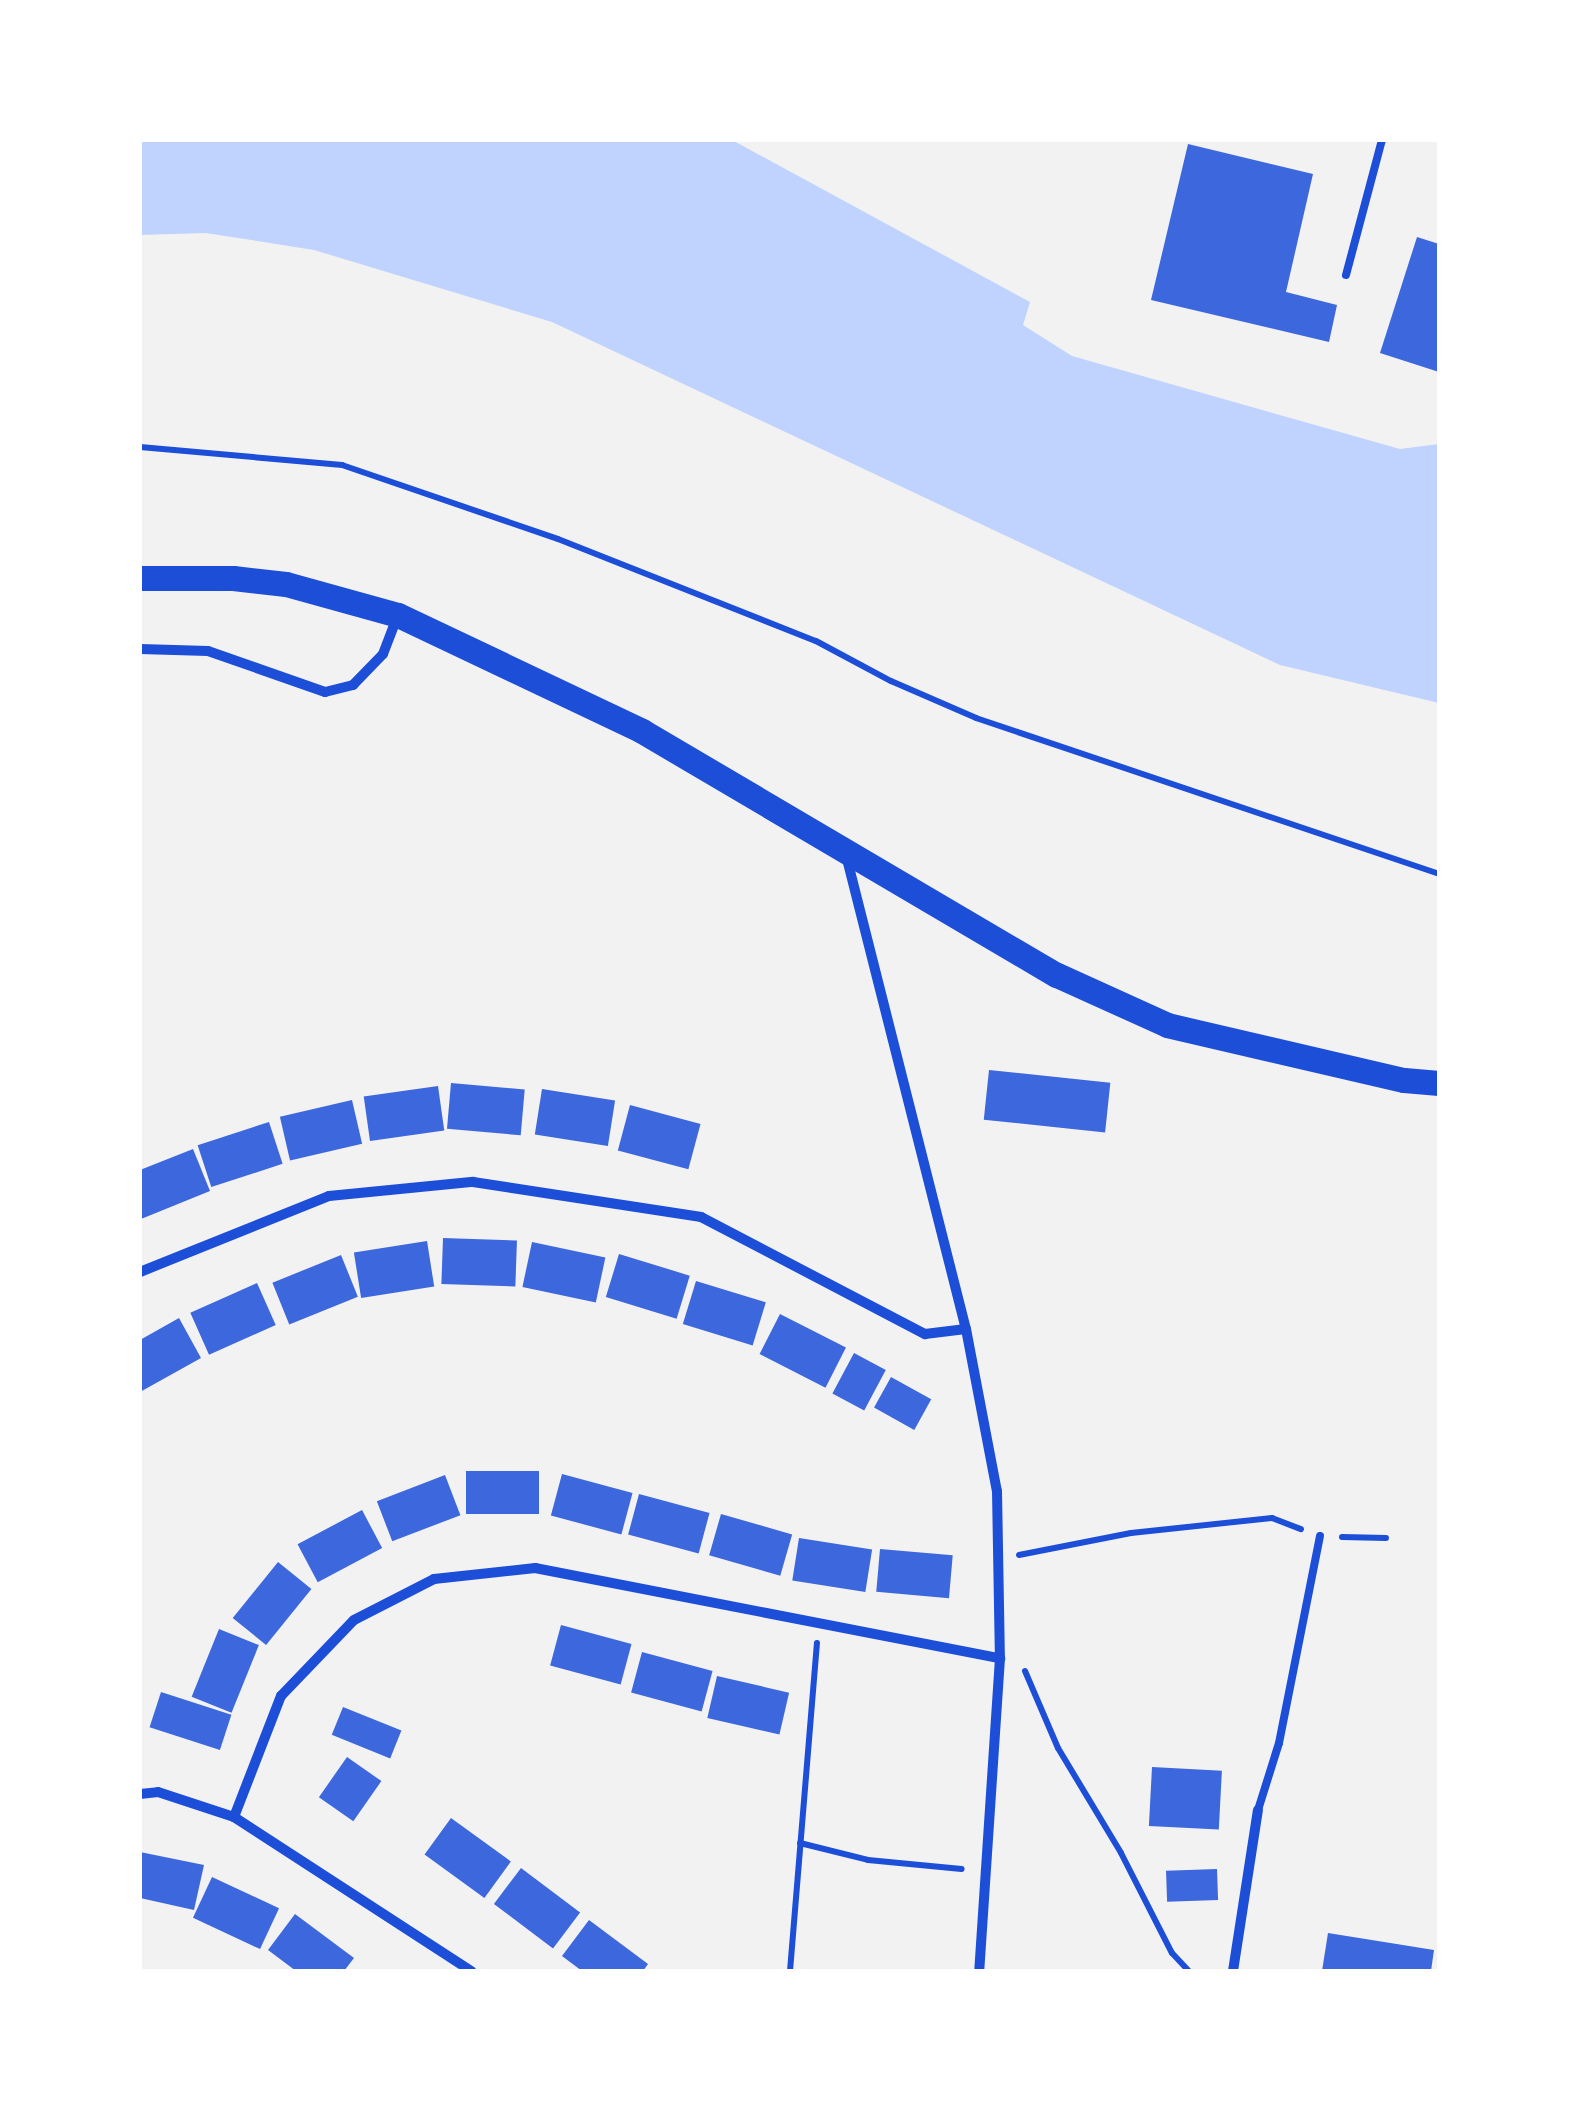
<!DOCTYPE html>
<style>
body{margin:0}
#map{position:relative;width:1579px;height:2111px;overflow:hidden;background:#f2f2f2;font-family:"Space Grotesk",sans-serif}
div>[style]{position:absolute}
.water>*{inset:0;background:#bfd3fe}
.building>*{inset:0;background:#3d67dc;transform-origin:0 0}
.path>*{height:6px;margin:-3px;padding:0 3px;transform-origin:3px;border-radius:3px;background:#1d4ed8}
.service>*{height:8px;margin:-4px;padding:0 4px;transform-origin:4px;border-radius:4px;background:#1d4ed8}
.minor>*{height:10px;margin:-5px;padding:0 5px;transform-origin:5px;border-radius:5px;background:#1d4ed8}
.primary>*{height:25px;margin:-12.5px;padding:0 12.5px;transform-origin:12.5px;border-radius:12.5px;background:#1d4ed8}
span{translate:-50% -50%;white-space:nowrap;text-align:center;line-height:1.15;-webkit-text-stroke:8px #fff;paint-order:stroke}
.frame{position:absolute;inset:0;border:142px solid #fff;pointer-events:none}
</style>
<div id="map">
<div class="water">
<div style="clip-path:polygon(140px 140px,732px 140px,1030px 302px,1023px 325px,1072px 356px,1400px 449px,1439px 444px,1439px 703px,1280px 665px,552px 322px,314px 250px,206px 233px,140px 235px)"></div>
</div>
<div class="building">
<div style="clip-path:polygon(1188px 144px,1313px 174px,1286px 292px,1337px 305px,1329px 342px,1151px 300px)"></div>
<div style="clip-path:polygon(1417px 237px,1439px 244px,1439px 372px,1380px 353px)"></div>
<div style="left:989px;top:1070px;width:122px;height:50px;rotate:6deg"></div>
<div style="left:451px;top:1083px;width:74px;height:46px;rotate:5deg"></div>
<div style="left:438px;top:1086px;width:45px;height:75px;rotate:82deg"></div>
<div style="left:542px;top:1089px;width:74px;height:46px;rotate:9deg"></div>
<div style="left:352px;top:1100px;width:45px;height:74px;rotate:77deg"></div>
<div style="left:630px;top:1105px;width:73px;height:47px;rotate:15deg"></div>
<div style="left:269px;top:1122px;width:44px;height:75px;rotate:72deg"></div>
<div style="clip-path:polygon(193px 1149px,210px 1191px,141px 1219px,140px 1170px)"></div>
<div style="left:443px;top:1238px;width:74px;height:46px;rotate:2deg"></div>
<div style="left:427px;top:1241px;width:46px;height:74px;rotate:81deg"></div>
<div style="left:532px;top:1242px;width:75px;height:46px;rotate:12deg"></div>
<div style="left:619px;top:1254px;width:74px;height:45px;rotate:17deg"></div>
<div style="left:341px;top:1255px;width:45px;height:74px;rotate:68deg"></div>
<div style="left:696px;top:1281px;width:73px;height:45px;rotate:17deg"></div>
<div style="left:257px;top:1283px;width:46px;height:73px;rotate:66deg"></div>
<div style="left:780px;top:1314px;width:74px;height:45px;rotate:27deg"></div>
<div style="clip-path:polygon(179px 1318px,201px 1358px,140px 1392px,140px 1340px)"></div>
<div style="left:854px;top:1353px;width:36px;height:46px;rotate:28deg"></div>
<div style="left:891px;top:1377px;width:46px;height:35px;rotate:29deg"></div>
<div style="left:539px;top:1471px;width:43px;height:73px;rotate:90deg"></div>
<div style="left:562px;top:1474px;width:73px;height:43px;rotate:15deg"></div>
<div style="left:445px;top:1475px;width:43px;height:73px;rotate:69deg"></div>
<div style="left:639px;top:1494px;width:73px;height:42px;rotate:15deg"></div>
<div style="left:362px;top:1510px;width:43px;height:73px;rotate:62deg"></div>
<div style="left:721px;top:1514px;width:74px;height:43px;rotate:16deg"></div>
<div style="left:799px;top:1538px;width:74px;height:43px;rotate:9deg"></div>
<div style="left:880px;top:1549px;width:73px;height:43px;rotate:5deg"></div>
<div style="left:278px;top:1562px;width:43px;height:72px;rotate:39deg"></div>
<div style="left:561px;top:1625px;width:73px;height:42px;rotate:15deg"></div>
<div style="left:219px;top:1629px;width:43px;height:73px;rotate:22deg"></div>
<div style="left:642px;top:1652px;width:73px;height:42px;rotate:15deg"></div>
<div style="left:717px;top:1676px;width:74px;height:43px;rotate:13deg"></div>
<div style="left:161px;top:1692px;width:74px;height:37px;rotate:18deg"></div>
<div style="left:343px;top:1707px;width:63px;height:30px;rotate:22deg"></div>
<div style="left:347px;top:1757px;width:42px;height:49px;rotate:35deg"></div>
<div style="left:1152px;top:1767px;width:70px;height:59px;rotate:3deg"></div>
<div style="left:451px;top:1818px;width:74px;height:45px;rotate:36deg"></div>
<div style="clip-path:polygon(140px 1852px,204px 1865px,194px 1910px,140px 1898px)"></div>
<div style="left:521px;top:1868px;width:74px;height:45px;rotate:37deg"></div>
<div style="left:1217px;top:1869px;width:31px;height:51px;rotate:88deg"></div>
<div style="left:212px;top:1877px;width:74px;height:45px;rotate:25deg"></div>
<div style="clip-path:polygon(295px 1914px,354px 1958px,344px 1971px,296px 1971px,268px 1950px)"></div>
<div style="clip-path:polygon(589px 1920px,648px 1964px,643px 1971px,582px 1971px,562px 1956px)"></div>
<div style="clip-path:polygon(1328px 1933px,1434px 1950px,1431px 1971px,1322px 1971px)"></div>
</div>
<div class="path">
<div style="left:140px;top:447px;width:203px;rotate:5.1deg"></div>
<div style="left:342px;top:465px;width:228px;rotate:18.9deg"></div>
<div style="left:558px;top:539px;width:277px;rotate:21.6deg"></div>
<div style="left:816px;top:641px;width:85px;rotate:28.1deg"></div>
<div style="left:891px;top:681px;width:93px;rotate:23.5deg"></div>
<div style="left:976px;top:718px;width:489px;rotate:18.6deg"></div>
<div style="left:1342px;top:1537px;width:44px;rotate:1.3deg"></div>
<div style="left:1019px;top:1555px;width:114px;rotate:-11.1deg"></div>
<div style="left:1131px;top:1533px;width:142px;rotate:-6.1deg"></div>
<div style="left:1272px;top:1518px;width:31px;rotate:21deg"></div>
<div style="left:1025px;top:1671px;width:84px;rotate:66.8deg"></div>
<div style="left:1058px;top:1748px;width:122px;rotate:59deg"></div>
<div style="left:1121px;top:1853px;width:112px;rotate:63deg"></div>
<div style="left:1172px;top:1953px;width:25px;rotate:47deg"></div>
<div style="left:800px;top:1843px;width:70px;rotate:14deg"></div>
<div style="left:868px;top:1860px;width:94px;rotate:5.5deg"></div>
<div style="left:790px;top:1971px;width:329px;rotate:-85.3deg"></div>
</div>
<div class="service">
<div style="left:1346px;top:275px;width:140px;rotate:-75.1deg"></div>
<div style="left:1258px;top:1810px;width:70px;rotate:-72.6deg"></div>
<div style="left:1279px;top:1743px;width:211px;rotate:-78.8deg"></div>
</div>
<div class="minor">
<div style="left:140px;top:649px;width:68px;rotate:1.7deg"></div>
<div style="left:208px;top:651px;width:124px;rotate:19.3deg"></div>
<div style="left:325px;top:692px;width:29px;rotate:-14deg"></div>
<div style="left:353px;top:685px;width:43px;rotate:-45.9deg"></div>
<div style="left:383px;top:654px;width:40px;rotate:-69deg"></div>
<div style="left:847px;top:859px;width:485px;rotate:75.8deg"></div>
<div style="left:966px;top:1329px;width:165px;rotate:79.2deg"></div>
<div style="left:997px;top:1491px;width:167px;rotate:89deg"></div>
<div style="left:1000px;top:1658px;width:314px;rotate:93.8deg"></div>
<div style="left:140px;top:1272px;width:204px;rotate:-21.9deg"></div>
<div style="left:329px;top:1196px;width:145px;rotate:-5.6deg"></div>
<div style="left:473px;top:1182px;width:231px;rotate:8.7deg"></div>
<div style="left:701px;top:1217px;width:253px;rotate:27.6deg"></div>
<div style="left:925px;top:1334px;width:41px;rotate:-7deg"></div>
<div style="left:140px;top:1794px;width:18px;rotate:-6deg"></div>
<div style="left:158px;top:1792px;width:80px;rotate:18.2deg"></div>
<div style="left:234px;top:1817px;width:283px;rotate:33deg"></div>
<div style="left:234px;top:1817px;width:130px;rotate:-68.8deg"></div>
<div style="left:281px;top:1696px;width:105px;rotate:-46.2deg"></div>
<div style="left:354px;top:1620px;width:90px;rotate:-27.1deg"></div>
<div style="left:434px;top:1579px;width:102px;rotate:-6.2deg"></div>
<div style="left:535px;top:1568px;width:474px;rotate:11deg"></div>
<div style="left:1233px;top:1971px;width:163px;rotate:-81.2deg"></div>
</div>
<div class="primary">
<div style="left:140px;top:578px;width:93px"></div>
<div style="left:233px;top:578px;width:53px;rotate:6.5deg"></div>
<div style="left:286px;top:584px;width:116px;rotate:15.5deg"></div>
<div style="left:398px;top:615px;width:270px;rotate:25.4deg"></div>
<div style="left:642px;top:731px;width:481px;rotate:30.5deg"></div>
<div style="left:1057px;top:975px;width:121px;rotate:24.4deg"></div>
<div style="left:1167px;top:1025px;width:243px;rotate:13.1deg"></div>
<div style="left:1404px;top:1080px;width:35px;rotate:5deg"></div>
</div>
<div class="frame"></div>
</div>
